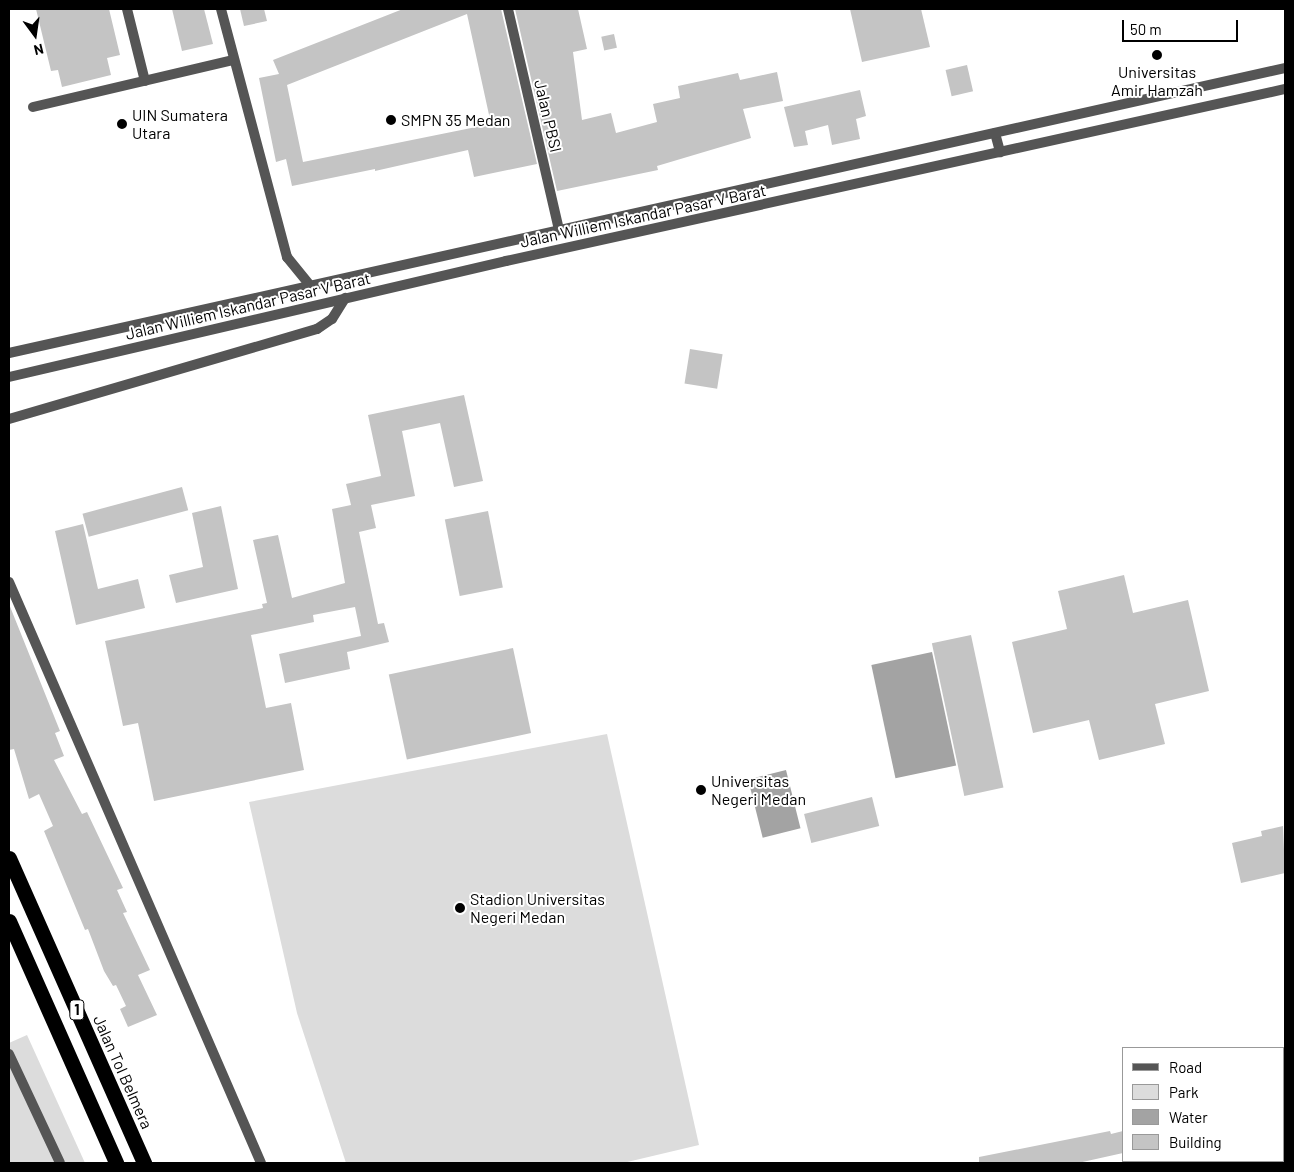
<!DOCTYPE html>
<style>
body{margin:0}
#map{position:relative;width:1294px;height:1172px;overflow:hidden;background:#fff;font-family:Barlow,sans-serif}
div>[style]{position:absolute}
.green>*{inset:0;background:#dcdcdc}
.water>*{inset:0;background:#a3a3a3;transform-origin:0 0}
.building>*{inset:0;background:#c4c4c4;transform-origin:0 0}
.minor>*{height:10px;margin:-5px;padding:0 5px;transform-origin:5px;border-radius:5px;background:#555}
.tertiary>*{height:10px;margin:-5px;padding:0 5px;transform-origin:5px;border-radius:5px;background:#555}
.motorway>*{height:15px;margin:-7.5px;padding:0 7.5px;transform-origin:7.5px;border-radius:7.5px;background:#000}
.dots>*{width:14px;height:14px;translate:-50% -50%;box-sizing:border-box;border:2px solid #fff;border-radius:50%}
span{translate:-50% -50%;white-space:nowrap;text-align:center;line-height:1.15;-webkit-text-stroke:4px #fff;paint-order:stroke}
.shield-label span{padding:1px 4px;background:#fff;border:1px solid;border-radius:4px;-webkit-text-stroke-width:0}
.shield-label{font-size:15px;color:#000;font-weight:700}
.poi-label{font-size:16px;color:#000}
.left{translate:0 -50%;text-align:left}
.street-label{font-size:16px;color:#000}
.frame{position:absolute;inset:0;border:10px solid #000;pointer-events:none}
.legend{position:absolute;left:1122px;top:1047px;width:162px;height:115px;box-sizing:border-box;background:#fff;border:1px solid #999;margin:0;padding:6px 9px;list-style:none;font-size:15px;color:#000}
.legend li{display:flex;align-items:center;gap:10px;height:25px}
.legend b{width:25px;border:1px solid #999}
.north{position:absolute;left:10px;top:10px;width:50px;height:50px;-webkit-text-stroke:4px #fff;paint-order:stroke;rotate:166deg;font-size:14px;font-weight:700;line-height:20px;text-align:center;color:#000}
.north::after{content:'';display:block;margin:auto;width:18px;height:22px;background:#000;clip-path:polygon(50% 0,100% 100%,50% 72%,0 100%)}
.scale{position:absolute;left:1122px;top:20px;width:116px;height:22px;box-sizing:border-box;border:2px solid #000;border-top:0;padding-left:6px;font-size:15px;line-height:18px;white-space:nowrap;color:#000;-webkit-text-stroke:4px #fff;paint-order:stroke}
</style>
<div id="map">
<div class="green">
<div style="clip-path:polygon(607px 734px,699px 1145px,623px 1163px,346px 1163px,297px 1013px,249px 802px)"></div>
<div style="clip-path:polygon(27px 1035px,85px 1163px,9px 1163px,9px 1043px)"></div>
</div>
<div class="water">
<div style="left:932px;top:652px;width:116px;height:62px;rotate:78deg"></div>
<div style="left:786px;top:770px;width:60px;height:39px;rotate:76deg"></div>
</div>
<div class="building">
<div style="clip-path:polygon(36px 9px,109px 9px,120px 55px,107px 58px,111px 75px,62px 87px,58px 70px,51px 71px)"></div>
<div style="clip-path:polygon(172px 9px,204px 9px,213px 44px,182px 51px)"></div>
<div style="clip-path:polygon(240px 9px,264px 9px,267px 21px,244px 26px)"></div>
<div style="clip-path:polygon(evenodd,403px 9px,501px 9px,537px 164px,474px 177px,468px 150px,375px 171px,375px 169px,292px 186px,286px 159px,276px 162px,259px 78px,279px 74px,273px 60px,403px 9px,467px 14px,491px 124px,303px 162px,287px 85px,467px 14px)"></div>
<div style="clip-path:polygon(515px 9px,578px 9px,587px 49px,573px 52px,582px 120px,611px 113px,616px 133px,657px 122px,653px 104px,680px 98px,678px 86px,738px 73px,740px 80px,777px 72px,783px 101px,743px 109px,751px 138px,657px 166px,658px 170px,557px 191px)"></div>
<div style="clip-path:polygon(850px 9px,921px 9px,930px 47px,862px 62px)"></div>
<div style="left:614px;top:34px;width:14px;height:13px;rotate:78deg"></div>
<div style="left:967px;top:65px;width:27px;height:22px;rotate:77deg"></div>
<div style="clip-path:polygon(860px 90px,866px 116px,856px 119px,860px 139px,832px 145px,828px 125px,805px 131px,808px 145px,794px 147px,784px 107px)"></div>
<div style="left:690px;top:349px;width:33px;height:35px;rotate:9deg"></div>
<div style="clip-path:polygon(464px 395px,483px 481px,454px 487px,440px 423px,402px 431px,415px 496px,371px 505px,376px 528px,359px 532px,378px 624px,384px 623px,389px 642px,347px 652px,350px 669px,285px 683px,279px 654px,361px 636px,355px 607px,313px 615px,314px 622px,251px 635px,266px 708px,291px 703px,304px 770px,154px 801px,138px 723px,123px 726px,105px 641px,263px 608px,262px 604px,267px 603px,253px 540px,278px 535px,292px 598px,345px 583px,332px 509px,351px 505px,346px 484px,381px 476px,368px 415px)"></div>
<div style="left:182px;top:487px;width:24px;height:103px;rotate:75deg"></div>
<div style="clip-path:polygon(221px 506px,238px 589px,176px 603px,169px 575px,203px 567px,192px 513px)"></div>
<div style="left:488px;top:511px;width:78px;height:44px;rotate:79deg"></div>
<div style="clip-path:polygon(83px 524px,98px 589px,138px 579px,145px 608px,76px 625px,55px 531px)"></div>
<div style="clip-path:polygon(1124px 575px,1133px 613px,1188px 600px,1209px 691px,1155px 704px,1165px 744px,1099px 760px,1089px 720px,1033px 733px,1012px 642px,1067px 629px,1058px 591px)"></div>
<div style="clip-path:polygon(9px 604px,60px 731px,55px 733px,64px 756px,54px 760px,82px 814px,87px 812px,123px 888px,117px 890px,127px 912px,123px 913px,150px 970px,138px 975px,157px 1015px,128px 1027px,120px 1009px,126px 1006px,116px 985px,113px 986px,104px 971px,88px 929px,85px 930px,44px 831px,53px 826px,39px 794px,29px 799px,14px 749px,9px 750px)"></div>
<div style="left:971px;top:635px;width:156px;height:40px;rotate:78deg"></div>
<div style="left:513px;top:648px;width:87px;height:127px;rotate:78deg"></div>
<div style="left:872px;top:797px;width:30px;height:70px;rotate:76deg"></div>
<div style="clip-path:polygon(1283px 826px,1285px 873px,1241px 883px,1232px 843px,1262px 836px,1261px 831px)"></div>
<div style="clip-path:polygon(1110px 1131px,1111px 1134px,1123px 1131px,1123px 1153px,1078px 1163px,979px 1163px,979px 1157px)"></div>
</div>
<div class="minor">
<div style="left:127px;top:9px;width:74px;rotate:76deg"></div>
<div style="left:221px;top:9px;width:257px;rotate:75.1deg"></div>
<div style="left:287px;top:257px;width:36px;rotate:51deg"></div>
<div style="left:508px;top:9px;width:227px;rotate:77deg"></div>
<div style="left:33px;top:107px;width:205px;rotate:-13.2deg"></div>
<div style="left:9px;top:419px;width:321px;rotate:-16.3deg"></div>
<div style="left:317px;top:329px;width:18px;rotate:-34deg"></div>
<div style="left:332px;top:319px;width:25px;rotate:-58deg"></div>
<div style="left:9px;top:582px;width:633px;rotate:66.55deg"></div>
<div style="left:9px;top:1054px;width:120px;rotate:64.9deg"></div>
</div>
<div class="tertiary">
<div style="left:995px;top:133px;width:20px;rotate:75deg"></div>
<div style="left:9px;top:353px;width:1307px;rotate:-12.59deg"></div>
<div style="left:9px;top:377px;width:510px;rotate:-13.14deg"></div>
<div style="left:506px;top:261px;width:798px;rotate:-12.45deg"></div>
</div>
<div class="motorway">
<div style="left:9px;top:858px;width:334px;rotate:66.1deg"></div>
<div style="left:9px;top:921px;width:265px;rotate:66.1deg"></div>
</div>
<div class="dots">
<div style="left:1157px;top:55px;background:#000"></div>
<div style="left:391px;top:120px;background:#000"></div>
<div style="left:122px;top:124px;background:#000"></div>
<div style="left:701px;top:790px;background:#000"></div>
<div style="left:460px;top:908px;background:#000"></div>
</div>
<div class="shield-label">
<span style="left:77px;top:1010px">1</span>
</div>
<div class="poi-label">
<span style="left:1157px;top:81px">Universitas<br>Amir Hamzah</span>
<span class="left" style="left:132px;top:124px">UIN Sumatera<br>Utara</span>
<span class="left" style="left:401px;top:120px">SMPN 35 Medan</span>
<span class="left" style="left:711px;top:790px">Universitas<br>Negeri Medan</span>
<span class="left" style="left:470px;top:908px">Stadion Universitas<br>Negeri Medan</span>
</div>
<div class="street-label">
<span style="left:548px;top:116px;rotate:77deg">Jalan PBSI</span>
<span style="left:643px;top:216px;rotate:-12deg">Jalan Williem Iskandar Pasar V Barat</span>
<span style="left:248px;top:306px;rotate:-13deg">Jalan Williem Iskandar Pasar V Barat</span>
<span style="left:123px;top:1072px;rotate:66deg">Jalan Tol Belmera</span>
</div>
<div class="frame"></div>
<ul class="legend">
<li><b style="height:6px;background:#555"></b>Road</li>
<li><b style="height:14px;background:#dcdcdc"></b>Park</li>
<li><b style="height:14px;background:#a3a3a3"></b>Water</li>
<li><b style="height:14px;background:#c4c4c4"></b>Building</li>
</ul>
<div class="north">N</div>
<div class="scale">50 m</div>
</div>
